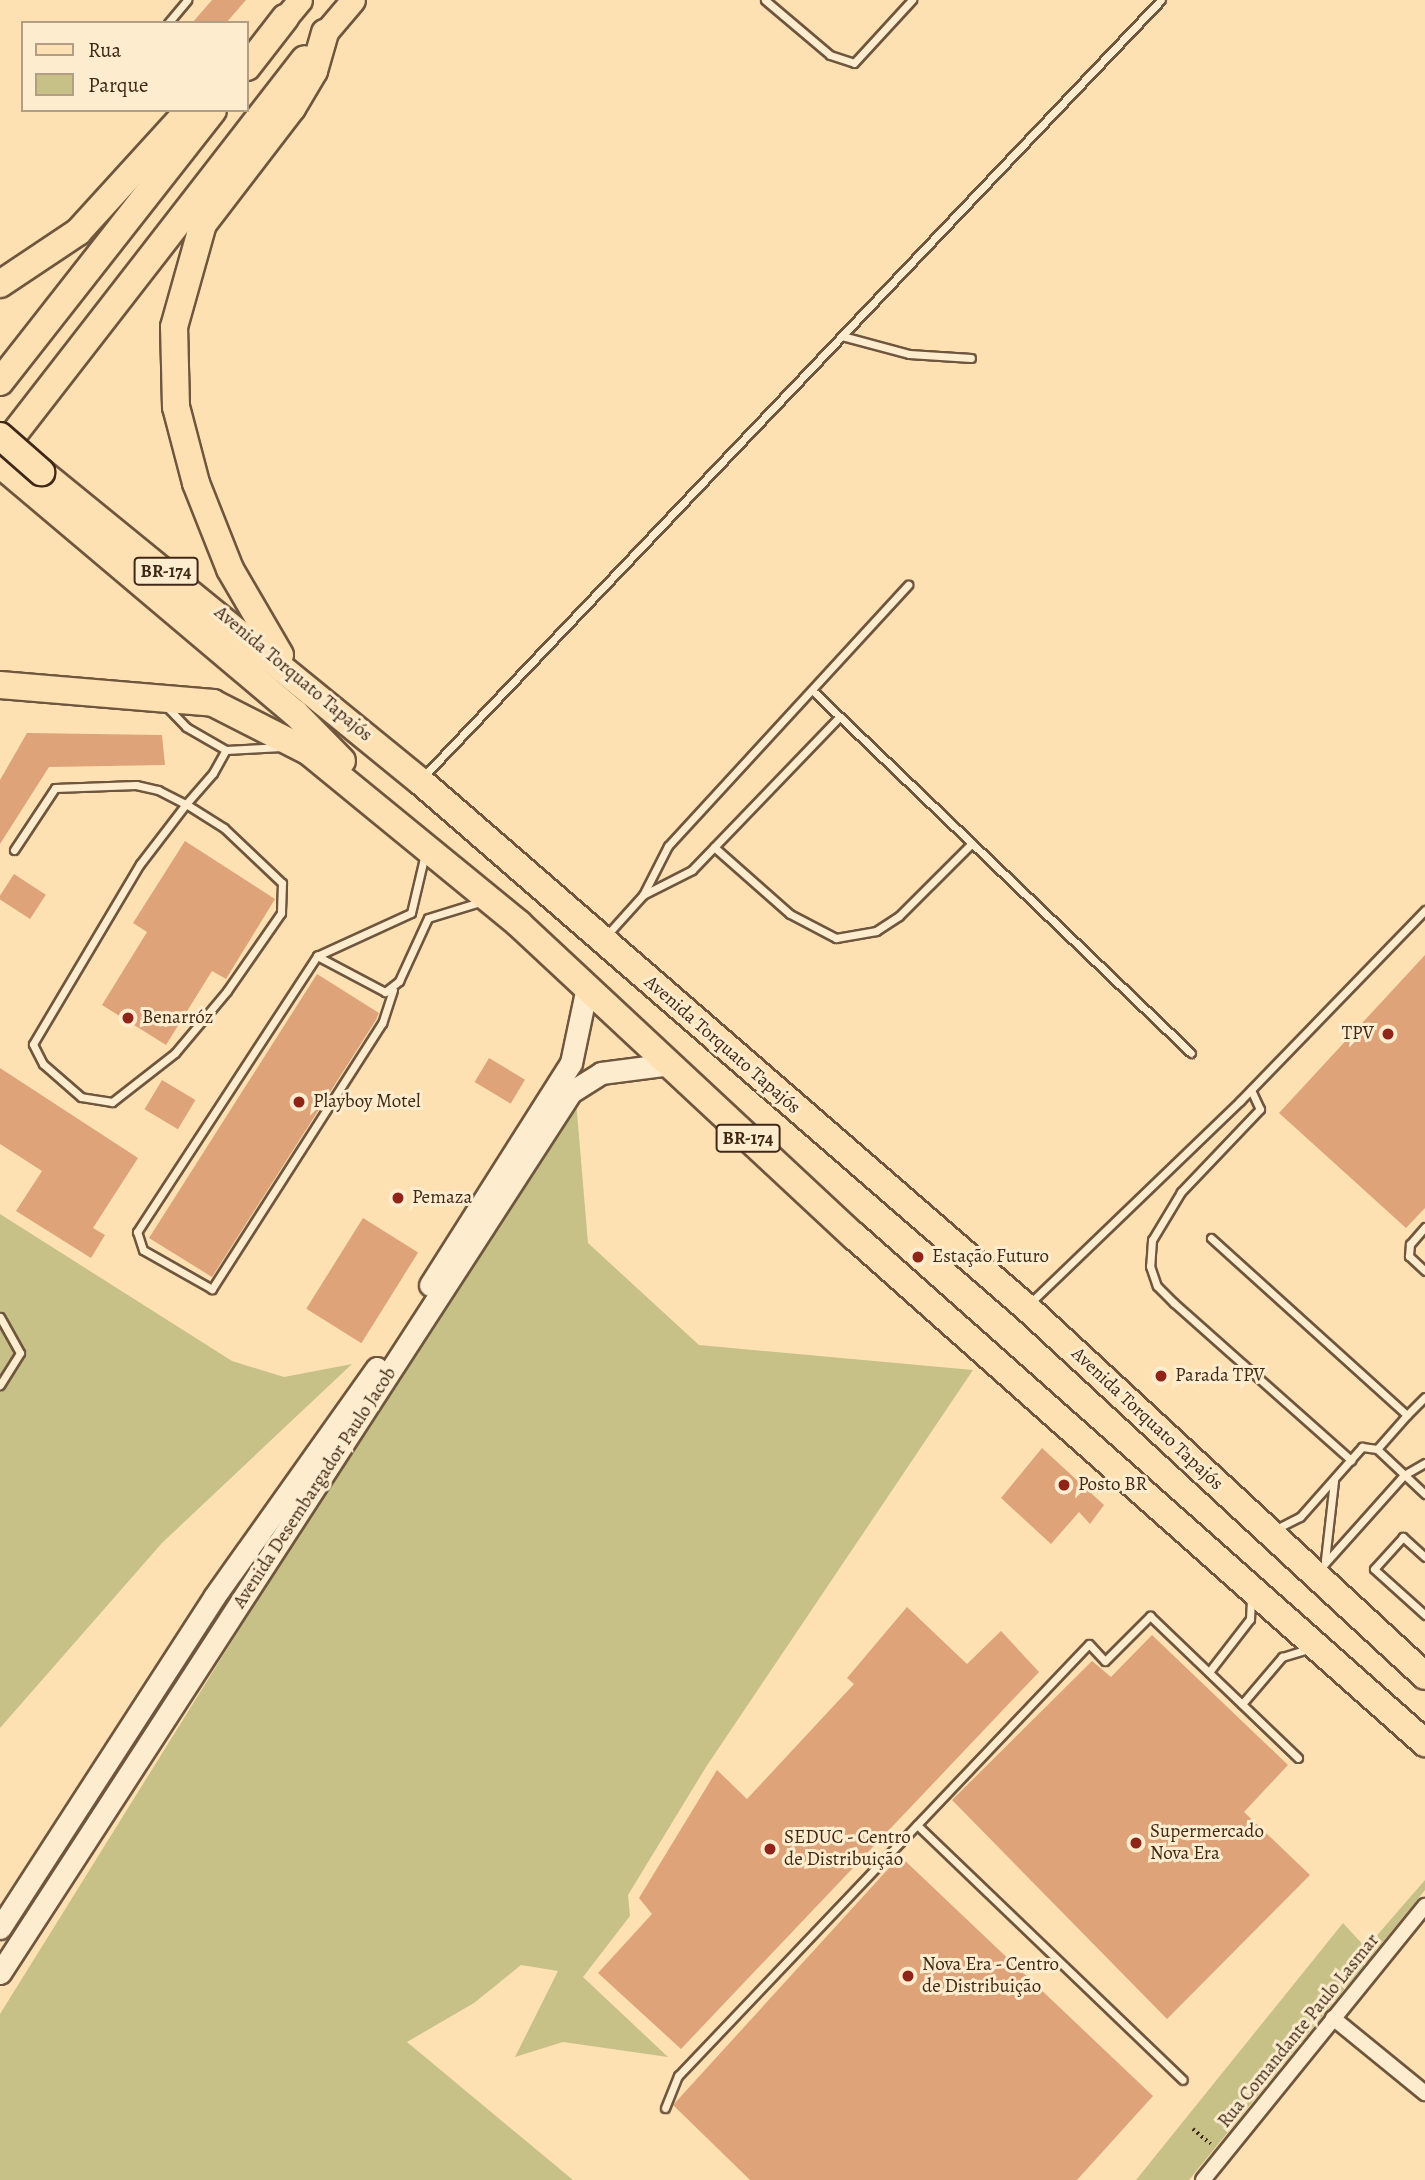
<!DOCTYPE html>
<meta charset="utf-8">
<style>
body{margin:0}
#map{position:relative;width:1425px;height:2180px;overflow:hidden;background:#fde1b3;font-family:Alegreya,serif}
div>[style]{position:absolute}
.green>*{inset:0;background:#c7c188}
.building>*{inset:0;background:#dea379;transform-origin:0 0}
.path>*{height:3.5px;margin-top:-1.75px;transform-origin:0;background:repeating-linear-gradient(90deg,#402817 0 2px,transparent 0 5.5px)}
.roads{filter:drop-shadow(2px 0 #6f563e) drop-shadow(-2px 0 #6f563e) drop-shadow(0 2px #6f563e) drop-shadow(0 -2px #6f563e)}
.lane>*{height:7px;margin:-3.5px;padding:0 3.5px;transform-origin:3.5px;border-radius:3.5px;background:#feecce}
.street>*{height:14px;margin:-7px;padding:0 7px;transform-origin:7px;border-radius:7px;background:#feecce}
.secondary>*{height:21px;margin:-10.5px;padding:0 10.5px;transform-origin:10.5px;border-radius:10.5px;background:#feecce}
.primary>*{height:23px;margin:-11.5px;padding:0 11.5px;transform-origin:11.5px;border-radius:11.5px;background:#fde1b3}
.highway>*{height:26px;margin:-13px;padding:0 13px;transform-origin:13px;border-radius:13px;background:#fde1b3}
.bridges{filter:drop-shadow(2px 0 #402817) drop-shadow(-2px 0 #402817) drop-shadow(0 2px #402817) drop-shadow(0 -2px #402817)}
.highway-bridge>*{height:26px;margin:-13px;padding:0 13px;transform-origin:13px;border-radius:13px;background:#fde1b3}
.dots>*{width:19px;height:19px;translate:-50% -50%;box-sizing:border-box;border:4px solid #feecce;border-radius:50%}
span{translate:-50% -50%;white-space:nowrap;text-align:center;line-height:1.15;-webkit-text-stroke:6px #feecce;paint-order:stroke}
.shield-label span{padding:2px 5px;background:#feecce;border:2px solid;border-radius:5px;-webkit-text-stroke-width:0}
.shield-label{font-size:18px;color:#402817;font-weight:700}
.street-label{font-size:19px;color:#402817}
.poi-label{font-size:19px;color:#402817}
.left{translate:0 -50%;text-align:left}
.right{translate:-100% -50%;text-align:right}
.legend{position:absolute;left:21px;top:21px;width:228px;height:91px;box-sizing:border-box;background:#feecce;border:2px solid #b29e85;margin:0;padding:9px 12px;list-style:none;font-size:21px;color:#402817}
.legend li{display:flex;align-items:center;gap:14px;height:35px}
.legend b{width:35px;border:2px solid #b29e85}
</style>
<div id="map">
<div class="green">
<div style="clip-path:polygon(575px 1089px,588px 1243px,699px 1345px,973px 1370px,706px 1767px,628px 1895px,630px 1916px,583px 1977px,668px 2057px,563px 2042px,515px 2057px,558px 1971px,521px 1965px,474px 2003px,407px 2042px,573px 2180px,0 2180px,0 2014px)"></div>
<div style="clip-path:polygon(0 1214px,232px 1361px,284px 1377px,352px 1364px,162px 1543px,0 1728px)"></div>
<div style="clip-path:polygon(1425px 1880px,1425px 1890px,1189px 2180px,1136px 2180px,1343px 1923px,1366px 1948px)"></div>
</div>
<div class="building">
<div style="clip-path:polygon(212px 0,246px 0,226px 23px,192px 23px)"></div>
<div style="clip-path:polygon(27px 733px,162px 735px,165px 765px,49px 767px,0 844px,0 780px)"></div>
<div style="clip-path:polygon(185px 841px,275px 899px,226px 979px,212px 971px,166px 1045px,102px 1005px,147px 932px,133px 923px)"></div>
<div style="left:14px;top:874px;width:38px;height:29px;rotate:33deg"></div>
<div style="clip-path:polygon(1425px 955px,1425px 1208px,1406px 1228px,1279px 1113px)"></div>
<div style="clip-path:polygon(317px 974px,379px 1013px,376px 1020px,212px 1277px,149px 1238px)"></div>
<div style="left:489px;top:1058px;width:42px;height:28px;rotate:31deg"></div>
<div style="clip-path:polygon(0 1068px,138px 1158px,93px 1228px,105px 1235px,91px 1258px,16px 1211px,42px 1171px,0 1144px)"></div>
<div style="left:162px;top:1080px;width:39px;height:34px;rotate:31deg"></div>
<div style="left:363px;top:1218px;width:65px;height:107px;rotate:32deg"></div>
<div style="clip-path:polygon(1042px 1448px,1104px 1505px,1090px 1524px,1079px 1512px,1051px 1544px,1001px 1498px)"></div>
<div style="clip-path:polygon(907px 1607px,967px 1664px,1001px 1631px,1039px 1672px,681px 2049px,598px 1973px,652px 1914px,639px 1898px,717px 1770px,747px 1799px,854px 1684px,847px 1678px)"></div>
<div style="clip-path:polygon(1152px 1635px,1288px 1765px,1244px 1812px,1310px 1875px,1167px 2019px,952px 1800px,1092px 1661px,1111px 1677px)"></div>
<div style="clip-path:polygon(900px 1856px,1153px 2096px,1077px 2180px,750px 2180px,673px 2105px)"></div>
</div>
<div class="path">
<div style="left:1193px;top:2129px;width:23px;rotate:40deg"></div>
</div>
<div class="roads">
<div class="lane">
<div style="left:765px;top:0;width:85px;rotate:40.2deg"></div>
<div style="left:830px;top:55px;width:25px;rotate:18deg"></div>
<div style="left:854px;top:63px;width:86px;rotate:-47.4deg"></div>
<div style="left:168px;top:23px;width:30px;rotate:-50deg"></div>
<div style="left:842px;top:336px;width:69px;rotate:15deg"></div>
<div style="left:909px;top:354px;width:62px;rotate:3.7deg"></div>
<div style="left:814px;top:692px;width:522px;rotate:43.76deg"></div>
<div style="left:166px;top:706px;width:29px;rotate:46deg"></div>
<div style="left:186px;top:727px;width:46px;rotate:29.9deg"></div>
<div style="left:424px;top:776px;width:1070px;rotate:-46.48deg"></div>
<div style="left:714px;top:847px;width:101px;rotate:41.4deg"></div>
<div style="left:790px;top:914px;width:52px;rotate:27.6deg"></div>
<div style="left:836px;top:938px;width:41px;rotate:-9.9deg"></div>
<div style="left:876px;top:931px;width:27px;rotate:-33deg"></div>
<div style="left:899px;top:916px;width:103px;rotate:-45deg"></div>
<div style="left:14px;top:850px;width:74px;rotate:-56.5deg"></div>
<div style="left:55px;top:788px;width:81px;rotate:-2.1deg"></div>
<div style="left:136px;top:785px;width:23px;rotate:13deg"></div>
<div style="left:158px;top:790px;width:31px;rotate:27deg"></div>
<div style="left:186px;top:804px;width:45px;rotate:32.3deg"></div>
<div style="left:224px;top:828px;width:80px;rotate:43.5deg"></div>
<div style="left:282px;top:883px;width:30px;rotate:92deg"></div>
<div style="left:281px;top:913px;width:95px;rotate:124.7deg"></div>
<div style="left:227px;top:991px;width:81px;rotate:130deg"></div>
<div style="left:175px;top:1053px;width:80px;rotate:142.1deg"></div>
<div style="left:112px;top:1102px;width:31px;rotate:-171deg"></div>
<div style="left:81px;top:1097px;width:50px;rotate:-139deg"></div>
<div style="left:43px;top:1064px;width:22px;rotate:-117deg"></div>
<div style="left:33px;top:1044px;width:209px;rotate:-59.3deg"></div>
<div style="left:140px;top:864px;width:76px;rotate:-52.5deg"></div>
<div style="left:186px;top:804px;width:41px;rotate:-48.9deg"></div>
<div style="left:213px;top:773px;width:26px;rotate:-61deg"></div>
<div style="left:226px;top:750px;width:56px;rotate:-3.1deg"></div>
<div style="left:643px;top:895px;width:55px;rotate:-27deg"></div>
<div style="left:692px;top:870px;width:212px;rotate:-46.1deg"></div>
<div style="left:606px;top:936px;width:55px;rotate:-47.9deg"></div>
<div style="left:643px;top:895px;width:55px;rotate:-63deg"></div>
<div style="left:668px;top:846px;width:355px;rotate:-47.4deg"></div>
<div style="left:317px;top:956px;width:77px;rotate:27.9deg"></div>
<div style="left:385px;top:992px;width:18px;rotate:-38deg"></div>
<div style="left:399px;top:981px;width:69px;rotate:-65.3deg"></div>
<div style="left:428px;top:918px;width:54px;rotate:-17.1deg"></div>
<div style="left:393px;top:990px;width:35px;rotate:108deg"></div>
<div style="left:382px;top:1023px;width:316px;rotate:122.6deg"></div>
<div style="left:212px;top:1289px;width:79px;rotate:-150.5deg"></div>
<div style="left:143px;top:1250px;width:19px;rotate:-108deg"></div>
<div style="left:137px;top:1232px;width:330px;rotate:-56.9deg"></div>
<div style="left:317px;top:956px;width:103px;rotate:-24.6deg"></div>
<div style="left:411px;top:913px;width:61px;rotate:-76.7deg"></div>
<div style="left:1251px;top:1090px;width:21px;rotate:65deg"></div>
<div style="left:1260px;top:1109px;width:115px;rotate:133.6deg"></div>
<div style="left:1181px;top:1192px;width:56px;rotate:121.1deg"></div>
<div style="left:1152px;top:1240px;width:26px;rotate:94deg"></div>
<div style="left:1150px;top:1266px;width:21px;rotate:71deg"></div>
<div style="left:1157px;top:1286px;width:24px;rotate:45deg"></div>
<div style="left:1174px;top:1303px;width:237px;rotate:41.6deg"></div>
<div style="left:1425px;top:1227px;width:23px;rotate:131deg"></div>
<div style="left:1410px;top:1244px;width:12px;rotate:95deg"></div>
<div style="left:1409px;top:1256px;width:22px;rotate:43deg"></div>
<div style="left:1211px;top:1238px;width:264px;rotate:42.1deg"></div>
<div style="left:1407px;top:1415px;width:45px;rotate:131.4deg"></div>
<div style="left:1029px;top:1304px;width:293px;rotate:-43.9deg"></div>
<div style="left:1240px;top:1101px;width:266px;rotate:-45.9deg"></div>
<div style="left:0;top:1317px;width:41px;rotate:60.9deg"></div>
<div style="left:20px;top:1353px;width:38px;rotate:122deg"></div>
<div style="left:1407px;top:1415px;width:25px;rotate:-45deg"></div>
<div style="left:1274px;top:1530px;width:29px;rotate:-27deg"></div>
<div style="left:1300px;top:1517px;width:94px;rotate:-48.5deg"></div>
<div style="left:1362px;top:1447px;width:15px;rotate:8deg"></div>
<div style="left:1377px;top:1449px;width:66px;rotate:43.2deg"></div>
<div style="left:1425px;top:1557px;width:30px;rotate:-138deg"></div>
<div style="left:1403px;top:1537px;width:43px;rotate:132.2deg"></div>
<div style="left:1374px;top:1569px;width:69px;rotate:42deg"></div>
<div style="left:1325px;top:1560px;width:80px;rotate:-83.5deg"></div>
<div style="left:1319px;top:1570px;width:127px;rotate:-48.2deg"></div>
<div style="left:1404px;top:1475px;width:24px;rotate:-30deg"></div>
<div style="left:1209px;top:1672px;width:67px;rotate:-52.3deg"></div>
<div style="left:1250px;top:1619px;width:21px;rotate:-87deg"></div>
<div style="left:1242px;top:1704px;width:62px;rotate:-49.6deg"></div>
<div style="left:1282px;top:1657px;width:27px;rotate:-17deg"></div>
<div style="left:917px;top:1825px;width:368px;rotate:43.8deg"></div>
<div style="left:665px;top:2108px;width:35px;rotate:-68deg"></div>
<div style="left:678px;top:2076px;width:596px;rotate:-46.43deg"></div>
<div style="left:1089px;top:1644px;width:23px;rotate:47deg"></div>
<div style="left:1105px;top:1661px;width:64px;rotate:-45deg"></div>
<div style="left:1150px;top:1616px;width:205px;rotate:43.8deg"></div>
</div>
<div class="street">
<div style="left:1333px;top:2018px;width:119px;rotate:39.2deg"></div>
<div style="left:1203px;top:2180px;width:353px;rotate:-51deg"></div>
</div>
<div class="secondary">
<div style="left:430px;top:1285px;width:263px;rotate:-57.6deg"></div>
<div style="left:571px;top:1063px;width:78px;rotate:-78.1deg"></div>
<div style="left:0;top:1928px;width:394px;rotate:-57.1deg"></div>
<div style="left:214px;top:1597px;width:281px;rotate:-54.6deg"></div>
<div style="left:0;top:1973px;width:1050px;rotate:-57.05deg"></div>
<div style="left:571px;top:1092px;width:36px;rotate:-32deg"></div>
<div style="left:601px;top:1073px;width:70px;rotate:-7.4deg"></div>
</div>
<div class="primary">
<div style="left:285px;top:18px;width:23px;rotate:-50deg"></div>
<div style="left:325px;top:33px;width:43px;rotate:-49.7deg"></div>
</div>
<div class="highway">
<div style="left:247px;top:67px;width:62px;rotate:-52.2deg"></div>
<div style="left:0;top:284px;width:94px;rotate:-33.7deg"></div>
<div style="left:78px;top:232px;width:165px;rotate:-47.7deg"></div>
<div style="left:0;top:382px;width:345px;rotate:-51.9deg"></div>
<div style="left:0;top:452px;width:497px;rotate:-52.2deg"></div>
<div style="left:0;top:464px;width:386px;rotate:40.2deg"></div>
<div style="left:295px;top:713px;width:67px;rotate:45.6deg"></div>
<div style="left:41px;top:472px;width:489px;rotate:39.2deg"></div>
<div style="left:420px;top:781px;width:802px;rotate:40.96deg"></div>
<div style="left:1026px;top:1307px;width:543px;rotate:42.76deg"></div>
<div style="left:280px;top:655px;width:99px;rotate:-120.2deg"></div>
<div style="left:230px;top:569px;width:92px;rotate:-111.6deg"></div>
<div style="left:196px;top:483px;width:79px;rotate:-104.7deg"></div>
<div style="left:176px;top:407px;width:80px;rotate:-91.4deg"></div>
<div style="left:174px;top:327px;width:107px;rotate:-74.3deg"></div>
<div style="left:203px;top:224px;width:146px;rotate:-52.5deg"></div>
<div style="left:292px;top:108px;width:43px;rotate:-59.3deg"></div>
<div style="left:314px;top:71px;width:40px;rotate:-74deg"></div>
<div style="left:0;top:685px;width:214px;rotate:4.8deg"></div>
<div style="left:213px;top:703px;width:108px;rotate:27deg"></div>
<div style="left:309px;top:752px;width:271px;rotate:39.3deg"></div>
<div style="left:519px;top:924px;width:458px;rotate:43deg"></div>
<div style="left:854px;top:1236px;width:764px;rotate:41.6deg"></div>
</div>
</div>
<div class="bridges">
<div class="highway-bridge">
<div style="left:0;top:436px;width:55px;rotate:41.3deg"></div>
</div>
</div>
<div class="dots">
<div style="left:128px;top:1018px;background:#8f2418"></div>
<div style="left:1388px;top:1034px;background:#8f2418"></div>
<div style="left:299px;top:1102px;background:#8f2418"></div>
<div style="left:398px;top:1198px;background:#8f2418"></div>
<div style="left:918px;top:1257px;background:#8f2418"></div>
<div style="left:1161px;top:1376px;background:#8f2418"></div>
<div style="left:1064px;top:1485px;background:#8f2418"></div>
<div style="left:1136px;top:1843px;background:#8f2418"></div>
<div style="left:770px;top:1849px;background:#8f2418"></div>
<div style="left:908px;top:1976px;background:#8f2418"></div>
</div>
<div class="shield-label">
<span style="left:166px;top:571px">BR-174</span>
<span style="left:748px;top:1138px">BR-174</span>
</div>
<div class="street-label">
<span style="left:293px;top:674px;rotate:40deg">Avenida Torquato Tapajós</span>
<span style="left:722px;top:1045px;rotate:41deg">Avenida Torquato Tapajós</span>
<span style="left:1147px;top:1419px;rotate:43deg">Avenida Torquato Tapajós</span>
<span style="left:315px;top:1488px;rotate:-57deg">Avenida Desembargador Paulo Jacob</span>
<span style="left:1299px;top:2031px;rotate:-51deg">Rua Comandante Paulo Lasmar</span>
</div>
<div class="poi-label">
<span class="left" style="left:142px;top:1018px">Benarróz</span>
<span class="right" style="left:1374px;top:1034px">TPV</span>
<span class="left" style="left:313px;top:1102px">Playboy Motel</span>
<span class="left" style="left:412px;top:1198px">Pemaza</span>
<span class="left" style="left:932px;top:1257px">Estação Futuro</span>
<span class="left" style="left:1175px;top:1376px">Parada TPV</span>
<span class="left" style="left:1078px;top:1485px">Posto BR</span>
<span class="left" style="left:1150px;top:1843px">Supermercado<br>Nova Era</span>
<span class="left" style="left:784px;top:1849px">SEDUC - Centro<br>de Distribuição</span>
<span class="left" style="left:922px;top:1976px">Nova Era - Centro<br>de Distribuição</span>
</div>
<ul class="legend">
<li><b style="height:9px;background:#fde1b3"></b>Rua</li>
<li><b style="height:19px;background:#c7c188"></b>Parque</li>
</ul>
</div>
